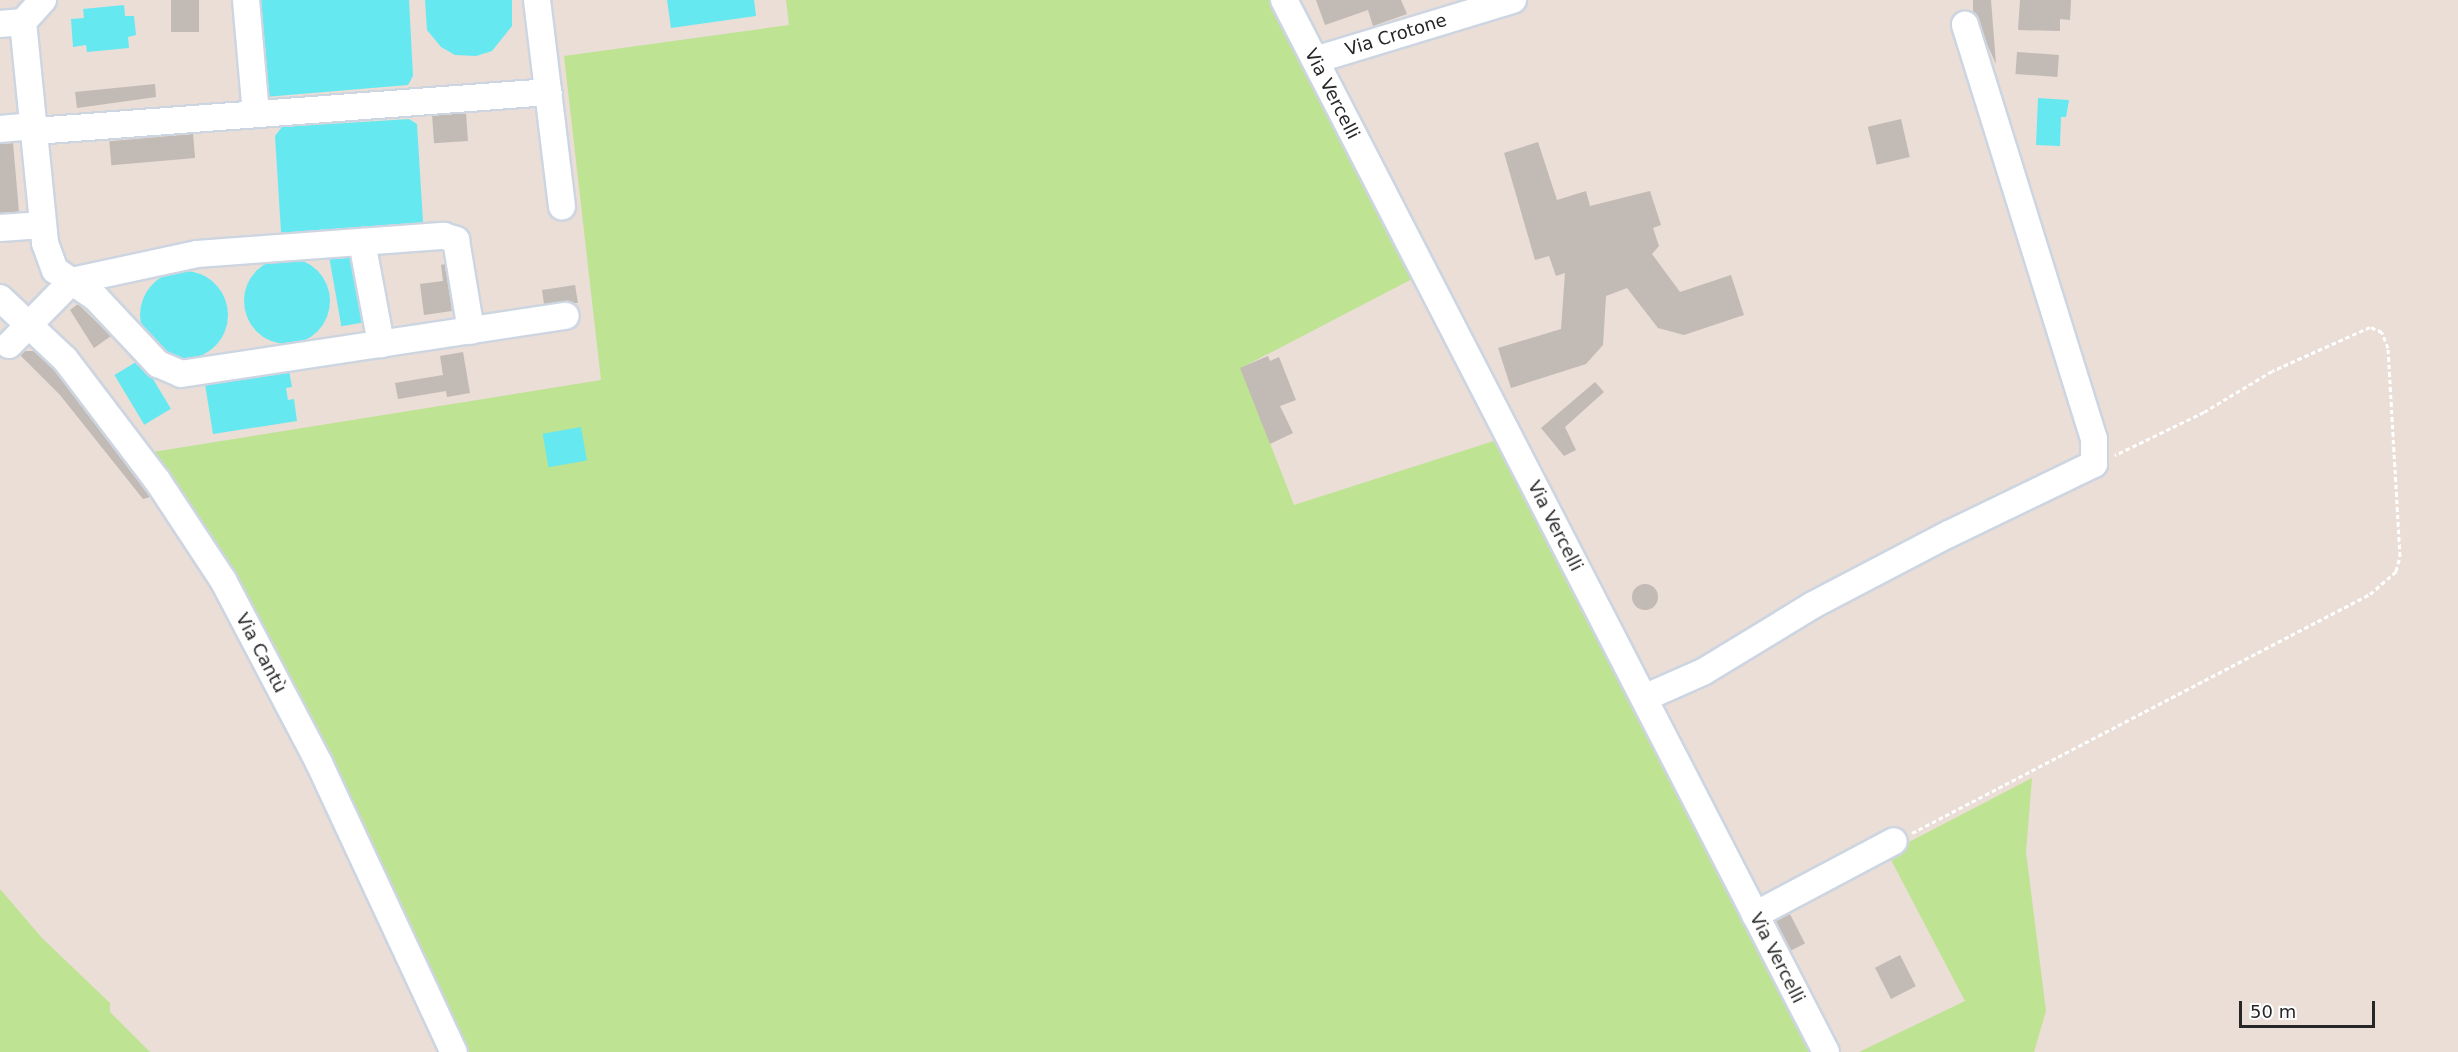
<!DOCTYPE html>
<meta charset="utf-8">
<style>
body{margin:0}
#map{position:relative;width:2458px;height:1052px;overflow:hidden;background:#eaded7;font-family:"DejaVu Sans",sans-serif}
div>[style]{position:absolute}
.green>*{inset:0;background:#bee392}
.water>*{inset:0;background:#66e8f1;transform-origin:0 0}
.round{border-radius:50%}
.building>*{inset:0;background:#c2bab4;transform-origin:0 0}
.path>*{height:3px;margin-top:-1.5px;transform-origin:0;background:repeating-linear-gradient(90deg,#fff 0 4.5px,transparent 0 7.5px)}
.roads{filter:drop-shadow(2px 0 #cdd5e1) drop-shadow(-2px 0 #cdd5e1) drop-shadow(0 2px #cdd5e1) drop-shadow(0 -2px #cdd5e1)}
.minor>*{height:26px;margin:-13px;padding:0 13px;transform-origin:13px;border-radius:13px;background:#fff}
span{translate:-50% -50%;white-space:nowrap;text-align:center;line-height:1.15;-webkit-text-stroke:5px #fff;paint-order:stroke}
.street-label{font-size:18px;color:#272727}
.scale{position:absolute;left:2239px;top:1001px;width:136px;height:27px;box-sizing:border-box;border:3px solid #272727;border-top:0;padding-left:8px;font-size:18px;line-height:21px;white-space:nowrap;color:#272727;-webkit-text-stroke:4px #fff;paint-order:stroke}
</style>
<div id="map">
<div class="green">
<div style="clip-path:polygon(786px 0,1274px 0,1414px 278px,1241px 368px,1294px 505px,1497px 440px,1818px 1052px,460px 1052px,236px 583px,153px 452px,601px 380px,564px 56px,789px 25px)"></div>
<div style="clip-path:polygon(2032px 778px,2026px 852px,2046px 1011px,2034px 1052px,1859px 1052px,1965px 1001px,1890px 858px,1907px 843px)"></div>
<div style="clip-path:polygon(0 889px,42px 938px,110px 1003px,110px 1012px,150px 1052px,0 1052px)"></div>
</div>
<div class="water">
<div style="clip-path:polygon(258px 0,409px 0,413px 76px,408px 85px,265px 97px)"></div>
<div style="clip-path:polygon(425px 0,512px 0,512px 26px,492px 51px,476px 56px,455px 55px,441px 47px,427px 30px)"></div>
<div style="clip-path:polygon(667px 0,754px 0,756px 16px,671px 28px)"></div>
<div style="clip-path:polygon(124px 5px,125px 16px,134px 16px,136px 35px,128px 37px,129px 48px,87px 52px,86px 45px,73px 47px,71px 19px,84px 18px,83px 9px)"></div>
<div style="clip-path:polygon(2038px 98px,2069px 100px,2066px 117px,2061px 117px,2060px 146px,2036px 145px)"></div>
<div style="clip-path:polygon(409px 119px,417px 124px,423px 222px,418px 230px,384px 232px,378px 225px,370px 231px,335px 233px,330px 229px,324px 235px,288px 238px,281px 232px,275px 136px,282px 127px)"></div>
<div style="left:354px;top:254px;width:69px;height:25px;rotate:80deg"></div>
<div class="round" style="left:244px;top:258px;width:86px;height:86px"></div>
<div class="round" style="left:140px;top:271px;width:88px;height:88px"></div>
<div style="left:141px;top:359px;width:58px;height:31px;rotate:59deg"></div>
<div style="clip-path:polygon(288px 365px,292px 387px,286px 388px,288px 400px,294px 399px,297px 421px,213px 434px,204px 378px)"></div>
<div style="left:581px;top:427px;width:34px;height:39px;rotate:80deg"></div>
</div>
<div class="building">
<div style="left:171px;top:0;width:28px;height:32px"></div>
<div style="clip-path:polygon(1316px 0,1401px 0,1407px 14px,1373px 26px,1368px 10px,1325px 25px)"></div>
<div style="clip-path:polygon(1973px 0,1991px 0,1996px 64px,1973px 13px)"></div>
<div style="clip-path:polygon(2020px 0,2071px 0,2070px 20px,2060px 19px,2060px 31px,2018px 30px)"></div>
<div style="left:2017px;top:52px;width:42px;height:22px;rotate:4deg"></div>
<div style="clip-path:polygon(155px 84px,156px 97px,77px 108px,75px 92px)"></div>
<div style="left:466px;top:113px;width:28px;height:34px;rotate:86deg"></div>
<div style="left:1901px;top:119px;width:39px;height:34px;rotate:77deg"></div>
<div style="left:193px;top:134px;width:24px;height:84px;rotate:85deg"></div>
<div style="clip-path:polygon(1538px 142px,1557px 200px,1586px 191px,1590px 206px,1650px 191px,1661px 225px,1653px 228px,1659px 246px,1652px 254px,1680px 292px,1731px 275px,1744px 315px,1684px 335px,1658px 328px,1627px 288px,1606px 296px,1603px 345px,1586px 364px,1511px 388px,1498px 348px,1561px 329px,1565px 273px,1556px 276px,1549px 256px,1535px 260px,1504px 153px)"></div>
<div style="clip-path:polygon(13px 143px,19px 212px,0 213px,0 144px)"></div>
<div style="clip-path:polygon(445px 264px,452px 311px,424px 315px,420px 284px,443px 281px,441px 265px)"></div>
<div style="clip-path:polygon(575px 285px,578px 303px,544px 304px,542px 290px)"></div>
<div style="clip-path:polygon(78px 304px,111px 336px,94px 348px,70px 310px)"></div>
<div style="clip-path:polygon(25px 351px,35px 351px,54px 369px,150px 497px,143px 499px,60px 395px,20px 355px)"></div>
<div style="clip-path:polygon(463px 352px,470px 393px,447px 397px,446px 391px,398px 399px,395px 383px,443px 375px,440px 356px)"></div>
<div style="clip-path:polygon(1268px 356px,1270px 361px,1279px 357px,1296px 400px,1280px 406px,1293px 433px,1270px 444px,1240px 368px)"></div>
<div style="clip-path:polygon(1595px 382px,1604px 392px,1565px 427px,1576px 450px,1564px 456px,1541px 428px)"></div>
<div class="round" style="left:1632px;top:584px;width:26px;height:26px"></div>
<div style="left:1790px;top:914px;width:33px;height:17px;rotate:63deg"></div>
<div style="left:1900px;top:955px;width:35px;height:28px;rotate:63deg"></div>
</div>
<div class="path">
<div style="left:1912px;top:833px;width:517px;rotate:-27.56deg"></div>
<div style="left:2370px;top:594px;width:35px;rotate:-41deg"></div>
<div style="left:2396px;top:571px;width:16px;rotate:-75deg"></div>
<div style="left:2400px;top:556px;width:208px;rotate:-93.3deg"></div>
<div style="left:2388px;top:348px;width:17px;rotate:-111deg"></div>
<div style="left:2382px;top:332px;width:13px;rotate:-157deg"></div>
<div style="left:2370px;top:327px;width:107px;rotate:155.8deg"></div>
<div style="left:2272px;top:371px;width:79px;rotate:148.9deg"></div>
<div style="left:2204px;top:412px;width:99px;rotate:154.2deg"></div>
</div>
<div class="roads">
<div class="minor">
<div style="left:246px;top:0;width:114px;rotate:85deg"></div>
<div style="left:537px;top:0;width:208px;rotate:83.1deg"></div>
<div style="left:1284px;top:0;width:1183px;rotate:62.74deg"></div>
<div style="left:23px;top:22px;width:30px;rotate:-48deg"></div>
<div style="left:0;top:24px;width:23px;rotate:-5deg"></div>
<div style="left:23px;top:22px;width:222px;rotate:84.3deg"></div>
<div style="left:45px;top:243px;width:29px;rotate:70deg"></div>
<div style="left:55px;top:270px;width:50px;rotate:34.3deg"></div>
<div style="left:96px;top:298px;width:91px;rotate:46.8deg"></div>
<div style="left:158px;top:364px;width:25px;rotate:23deg"></div>
<div style="left:181px;top:374px;width:389px;rotate:-8.6deg"></div>
<div style="left:1315px;top:60px;width:207px;rotate:-16.9deg"></div>
<div style="left:0;top:129px;width:34px;rotate:-5deg"></div>
<div style="left:35px;top:131px;width:515px;rotate:-4.34deg"></div>
<div style="left:0;top:228px;width:43px;rotate:-4deg"></div>
<div style="left:362px;top:242px;width:104px;rotate:79.4deg"></div>
<div style="left:0;top:298px;width:89px;rotate:43.2deg"></div>
<div style="left:65px;top:359px;width:152px;rotate:52.8deg"></div>
<div style="left:157px;top:480px;width:120px;rotate:56.6deg"></div>
<div style="left:223px;top:580px;width:207px;rotate:62.3deg"></div>
<div style="left:319px;top:763px;width:319px;rotate:65deg"></div>
<div style="left:9px;top:345px;width:90px;rotate:-45.5deg"></div>
<div style="left:72px;top:281px;width:128px;rotate:-12.2deg"></div>
<div style="left:197px;top:254px;width:248px;rotate:-4.2deg"></div>
<div style="left:444px;top:236px;width:13px;rotate:18deg"></div>
<div style="left:456px;top:240px;width:92px;rotate:80.6deg"></div>
<div style="left:1644px;top:698px;width:64px;rotate:-23.8deg"></div>
<div style="left:1703px;top:672px;width:129px;rotate:-31.3deg"></div>
<div style="left:1813px;top:605px;width:153px;rotate:-27.6deg"></div>
<div style="left:1949px;top:534px;width:161px;rotate:-25.8deg"></div>
<div style="left:2094px;top:464px;width:25px;rotate:-90deg"></div>
<div style="left:2094px;top:439px;width:434px;rotate:-107.3deg"></div>
<div style="left:1755px;top:915px;width:157px;rotate:-28deg"></div>
</div>
</div>
<div class="street-label">
<span style="left:1396px;top:35px;rotate:-17deg">Via Crotone</span>
<span style="left:1332px;top:94px;rotate:63deg">Via Vercelli</span>
<span style="left:1555px;top:526px;rotate:63deg">Via Vercelli</span>
<span style="left:261px;top:653px;rotate:62deg">Via Cantù</span>
<span style="left:1777px;top:958px;rotate:63deg">Via Vercelli</span>
</div>
<div class="scale">50 m</div>
</div>
